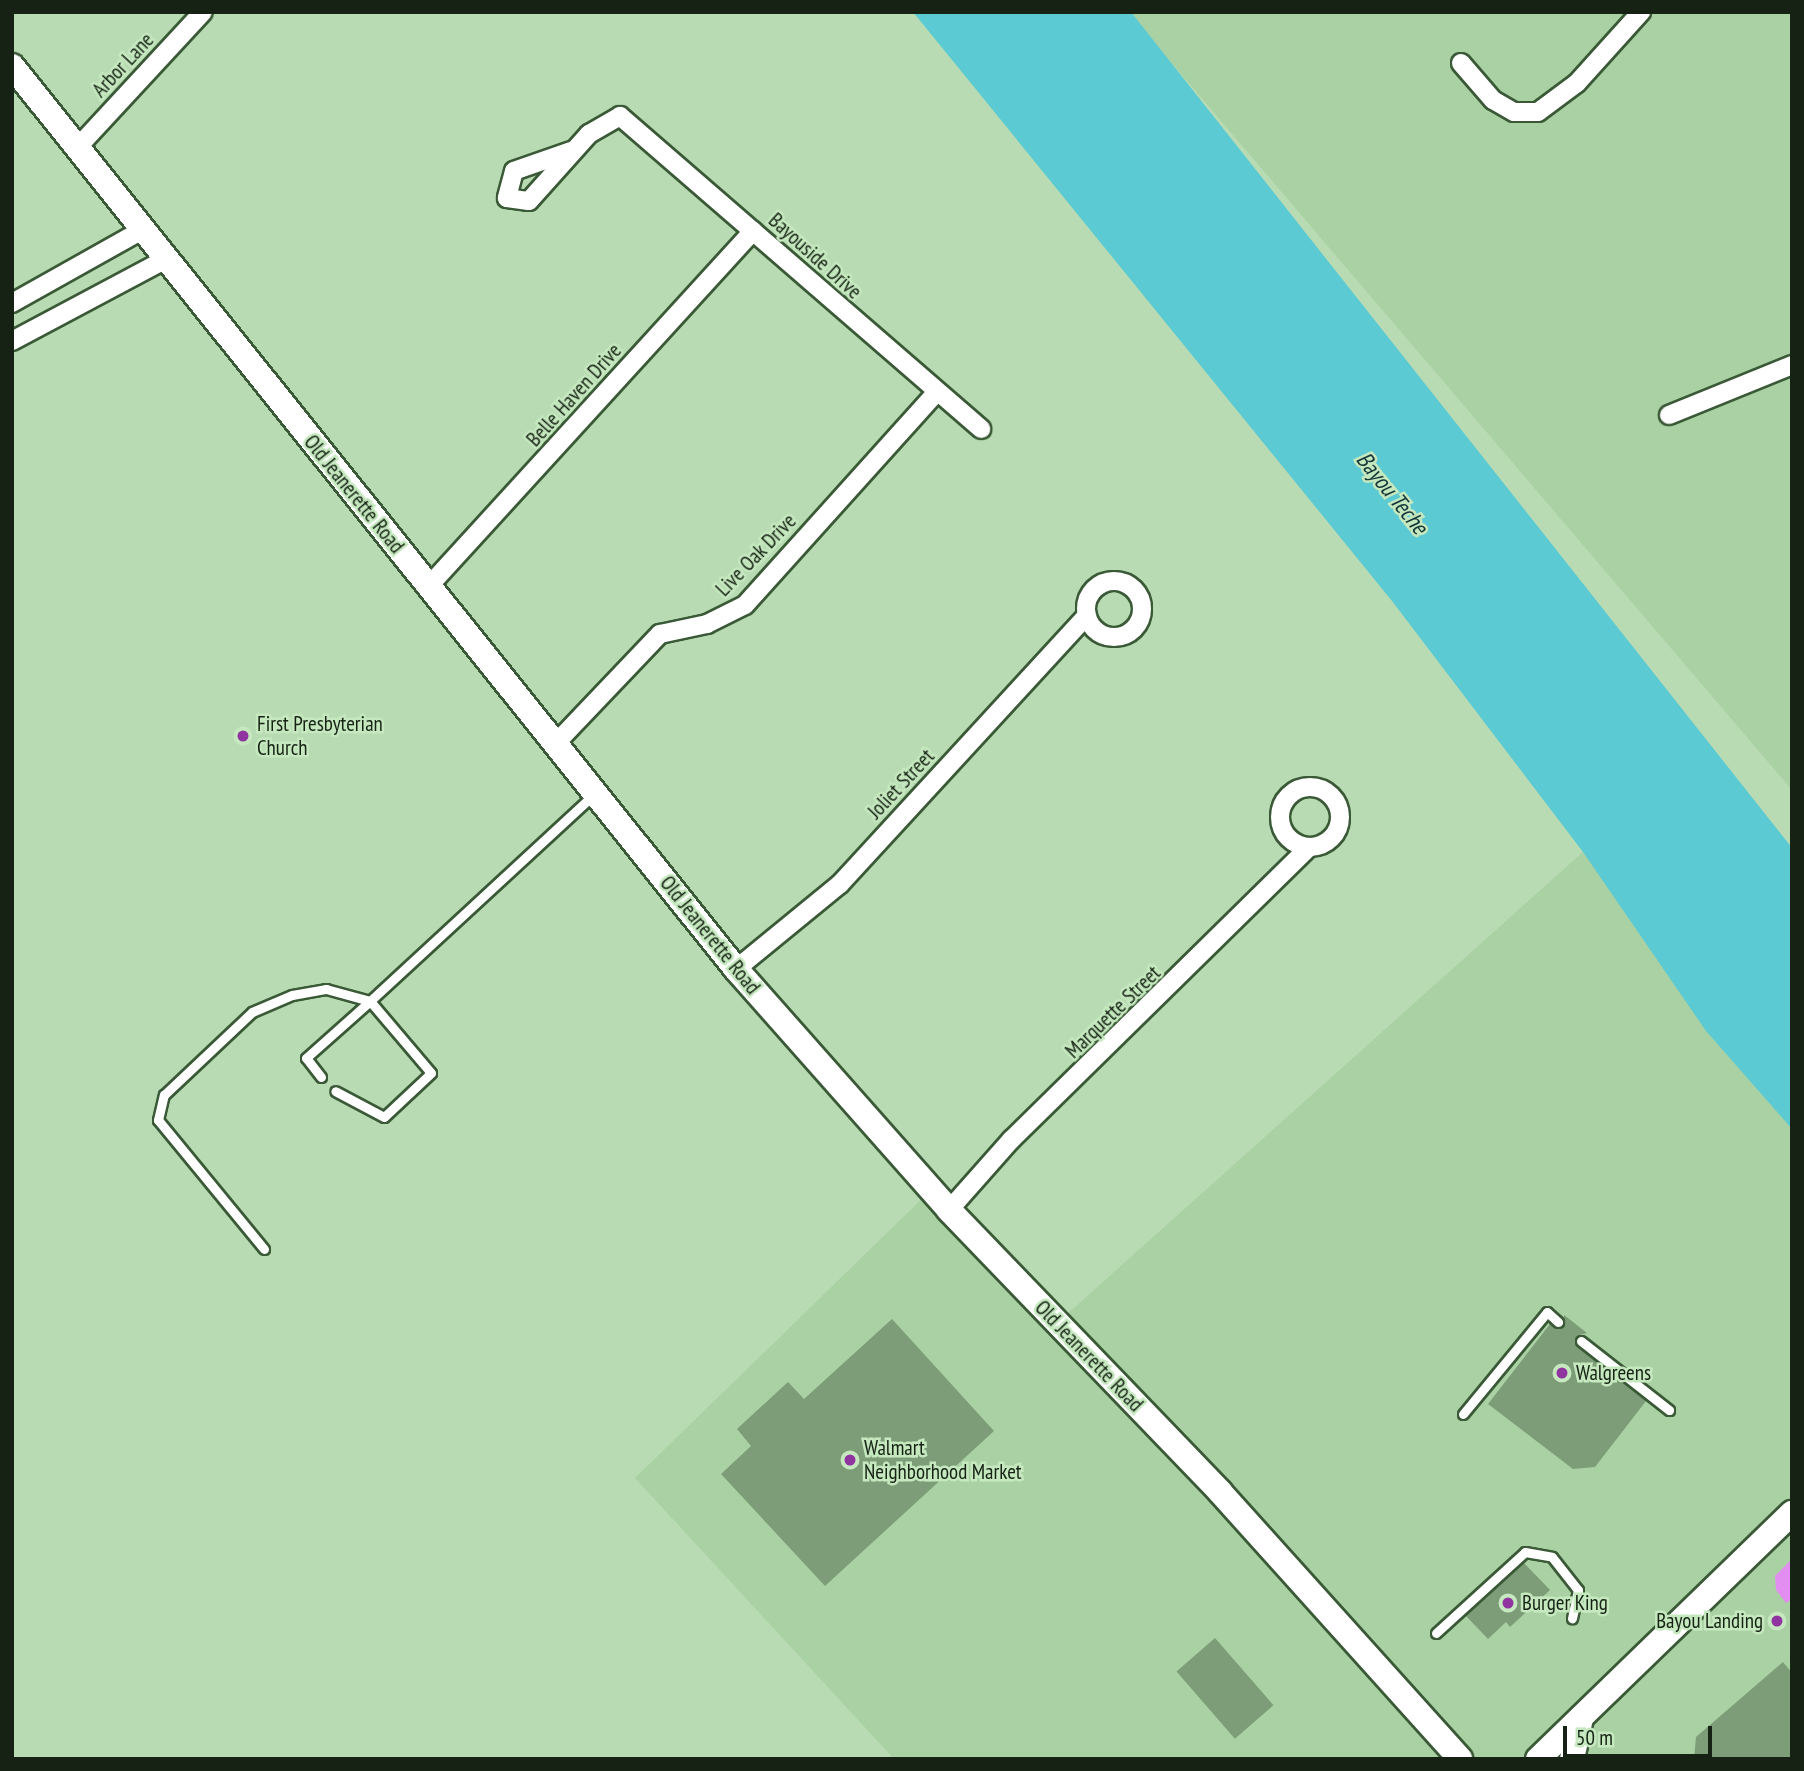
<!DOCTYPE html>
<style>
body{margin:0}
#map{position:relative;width:1804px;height:1771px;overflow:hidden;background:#b8dbb3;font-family:"PT Sans Narrow",sans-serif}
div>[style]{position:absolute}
.built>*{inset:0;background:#aad1a4}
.green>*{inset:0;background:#e28df0}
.water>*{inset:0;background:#5bcad2}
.building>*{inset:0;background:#7c9d77;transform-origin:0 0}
.roads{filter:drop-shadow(2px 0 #3a5936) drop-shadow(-2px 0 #3a5936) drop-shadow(0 2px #3a5936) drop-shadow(0 -2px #3a5936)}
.lane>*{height:9px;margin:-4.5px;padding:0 4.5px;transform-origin:4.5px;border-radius:4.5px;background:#fff}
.street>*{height:18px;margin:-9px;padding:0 9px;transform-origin:9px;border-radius:9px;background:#fff}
.street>.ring{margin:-9px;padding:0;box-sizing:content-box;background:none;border:18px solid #fff;border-radius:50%}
.secondary>*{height:24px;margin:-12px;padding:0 12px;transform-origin:12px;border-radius:12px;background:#fff}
.dots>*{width:19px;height:19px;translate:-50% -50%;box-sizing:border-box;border:4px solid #c5e8bf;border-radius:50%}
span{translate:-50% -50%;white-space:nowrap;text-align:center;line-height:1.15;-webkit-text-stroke:5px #c5e8bf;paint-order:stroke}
.street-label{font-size:21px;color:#162314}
.poi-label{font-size:21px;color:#162314}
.left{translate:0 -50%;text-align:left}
.right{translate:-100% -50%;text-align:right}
.water-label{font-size:23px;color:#143639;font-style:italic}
.frame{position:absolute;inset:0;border:14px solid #162314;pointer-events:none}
.scale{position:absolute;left:1563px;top:1726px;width:149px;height:32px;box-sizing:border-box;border:4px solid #162314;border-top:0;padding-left:9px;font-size:21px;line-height:24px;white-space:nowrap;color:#162314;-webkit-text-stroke:5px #c5e8bf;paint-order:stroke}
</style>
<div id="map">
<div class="built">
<div style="clip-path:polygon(1128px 12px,1792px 12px,1792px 790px)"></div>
<div style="clip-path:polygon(1583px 852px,1792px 1081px,1792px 1759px,894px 1759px,635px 1478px,932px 1189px,1057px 1323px)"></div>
</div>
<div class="green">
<div style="clip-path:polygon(1792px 1559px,1792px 1599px,1786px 1603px,1776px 1590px,1775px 1576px)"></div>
</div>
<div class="water">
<div style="clip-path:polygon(913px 12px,1131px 12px,1792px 848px,1792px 1129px,1706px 1031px,1583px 852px,1392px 601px)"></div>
</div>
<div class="building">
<div style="clip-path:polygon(1564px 1315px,1587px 1333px,1576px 1336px,1576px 1346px,1646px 1401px,1595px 1467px,1573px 1469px,1488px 1404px,1550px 1324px,1564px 1326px)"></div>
<div style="clip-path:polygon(892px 1319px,994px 1431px,825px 1586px,721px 1474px,751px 1446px,737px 1429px,788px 1382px,804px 1399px)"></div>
<div style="clip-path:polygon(1524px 1563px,1550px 1590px,1510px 1627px,1506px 1622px,1488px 1639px,1466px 1616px)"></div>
<div style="left:1215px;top:1638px;width:89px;height:51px;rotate:49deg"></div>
<div style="clip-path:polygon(1783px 1662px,1792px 1673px,1792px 1759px,1694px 1759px,1696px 1737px)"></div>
</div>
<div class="roads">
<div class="lane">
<div style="left:321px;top:1077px;width:24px;rotate:-128deg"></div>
<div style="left:306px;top:1058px;width:86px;rotate:-41.7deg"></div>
<div style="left:370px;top:1001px;width:94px;rotate:49.7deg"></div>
<div style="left:431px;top:1073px;width:64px;rotate:136.9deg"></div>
<div style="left:384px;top:1117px;width:55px;rotate:-152deg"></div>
<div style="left:264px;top:1249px;width:167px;rotate:-129.4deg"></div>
<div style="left:158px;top:1120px;width:26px;rotate:-77deg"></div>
<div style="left:164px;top:1095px;width:121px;rotate:-43.3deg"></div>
<div style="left:252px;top:1012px;width:43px;rotate:-23deg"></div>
<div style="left:292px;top:995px;width:35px;rotate:-10deg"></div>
<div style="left:326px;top:989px;width:46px;rotate:15.3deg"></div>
<div style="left:370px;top:1001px;width:305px;rotate:-42.7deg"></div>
<div style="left:1581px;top:1341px;width:112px;rotate:38.1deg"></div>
<div style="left:1463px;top:1414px;width:132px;rotate:-50.5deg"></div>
<div style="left:1547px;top:1312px;width:15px;rotate:42deg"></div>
<div style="left:1436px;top:1633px;width:120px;rotate:-42.3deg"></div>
<div style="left:1525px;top:1552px;width:27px;rotate:10deg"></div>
<div style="left:1552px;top:1557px;width:42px;rotate:51.8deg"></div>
<div style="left:1578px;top:1590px;width:29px;rotate:102deg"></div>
</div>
<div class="street">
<div style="left:1461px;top:63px;width:49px;rotate:49.1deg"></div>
<div style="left:1493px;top:100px;width:24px;rotate:30deg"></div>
<div style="left:1514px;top:112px;width:24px"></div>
<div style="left:1538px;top:112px;width:49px;rotate:-36.6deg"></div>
<div style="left:1577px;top:83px;width:96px;rotate:-48deg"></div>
<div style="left:77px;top:148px;width:185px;rotate:-47.2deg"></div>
<div style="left:571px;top:151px;width:60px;rotate:160.7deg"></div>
<div style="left:514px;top:171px;width:28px;rotate:105deg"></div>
<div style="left:507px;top:198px;width:22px;rotate:8deg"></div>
<div style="left:529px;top:201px;width:90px;rotate:-48.2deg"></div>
<div style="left:589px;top:134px;width:36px;rotate:-30deg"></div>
<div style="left:620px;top:116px;width:478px;rotate:40.9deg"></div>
<div style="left:12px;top:303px;width:149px;rotate:-29.3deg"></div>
<div style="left:12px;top:341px;width:174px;rotate:-28deg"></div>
<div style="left:1669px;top:415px;width:133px;rotate:-22.1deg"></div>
<div class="ring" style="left:1086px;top:581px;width:38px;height:38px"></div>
<div style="left:428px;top:587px;width:482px;rotate:-47.6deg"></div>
<div style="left:558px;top:741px;width:148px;rotate:-46.4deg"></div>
<div style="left:660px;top:634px;width:48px;rotate:-12deg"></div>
<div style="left:707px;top:624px;width:42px;rotate:-26.6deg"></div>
<div style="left:745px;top:605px;width:285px;rotate:-48deg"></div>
<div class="ring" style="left:1280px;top:787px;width:42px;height:42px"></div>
<div style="left:736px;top:969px;width:134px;rotate:-39.3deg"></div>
<div style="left:840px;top:884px;width:365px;rotate:-47.4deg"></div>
<div style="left:949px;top:1210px;width:94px;rotate:-48.5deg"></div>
<div style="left:1011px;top:1140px;width:418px;rotate:-44.5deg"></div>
</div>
<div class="secondary">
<div style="left:12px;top:66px;width:1157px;rotate:51.28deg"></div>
<div style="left:736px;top:969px;width:322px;rotate:48.5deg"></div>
<div style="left:949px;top:1210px;width:391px;rotate:46.1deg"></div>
<div style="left:1220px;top:1492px;width:359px;rotate:48deg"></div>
<div style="left:1538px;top:1759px;width:354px;rotate:-44.1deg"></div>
<div style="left:1572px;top:1759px;width:42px;rotate:-77.6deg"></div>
</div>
</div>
<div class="dots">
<div style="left:243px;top:736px;background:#9035a0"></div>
<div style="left:1562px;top:1373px;background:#9035a0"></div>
<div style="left:850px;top:1460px;background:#9035a0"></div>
<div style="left:1508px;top:1603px;background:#9035a0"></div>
<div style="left:1777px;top:1621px;background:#9035a0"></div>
</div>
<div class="street-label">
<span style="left:123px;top:65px;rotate:-47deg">Arbor Lane</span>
<span style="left:815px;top:256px;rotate:42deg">Bayouside Drive</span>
<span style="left:574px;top:395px;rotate:-48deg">Belle Haven Drive</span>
<span style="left:354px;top:494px;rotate:51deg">Old Jeanerette Road</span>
<span style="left:756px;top:555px;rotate:-46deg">Live Oak Drive</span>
<span style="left:901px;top:784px;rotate:-47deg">Joliet Street</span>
<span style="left:710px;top:935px;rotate:51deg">Old Jeanerette Road</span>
<span style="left:1113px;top:1012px;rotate:-44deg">Marquette Street</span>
<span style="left:1089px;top:1356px;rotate:46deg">Old Jeanerette Road</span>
</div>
<div class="poi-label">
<span class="left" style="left:257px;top:736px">First Presbyterian<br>Church</span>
<span class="left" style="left:1576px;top:1373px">Walgreens</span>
<span class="left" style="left:864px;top:1460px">Walmart<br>Neighborhood Market</span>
<span class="left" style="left:1522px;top:1603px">Burger King</span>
<span class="right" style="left:1763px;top:1621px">Bayou Landing</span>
</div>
<div class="water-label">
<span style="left:1392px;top:493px;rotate:51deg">Bayou Teche</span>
</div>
<div class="frame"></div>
<div class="scale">50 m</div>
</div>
